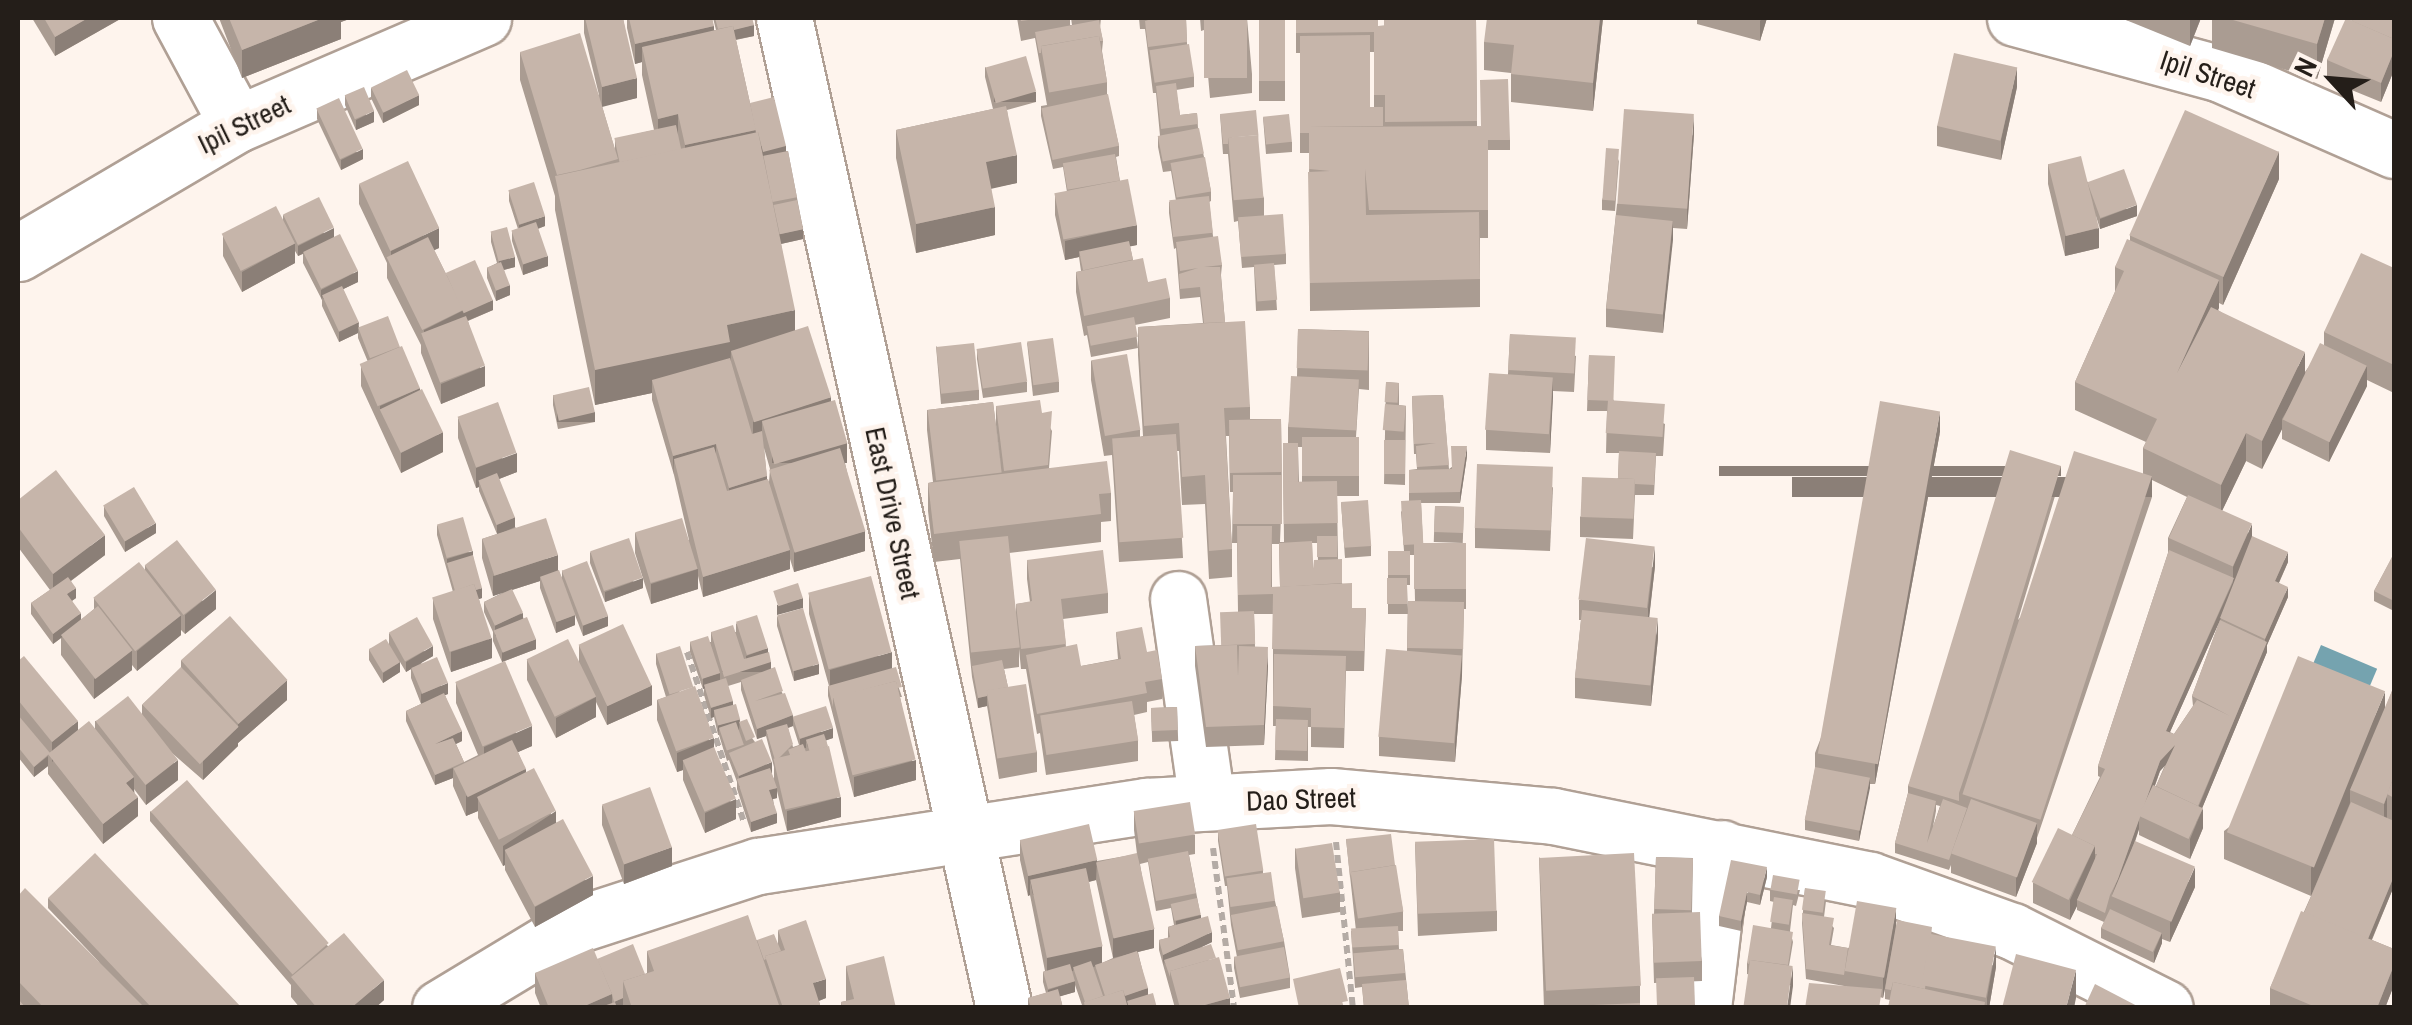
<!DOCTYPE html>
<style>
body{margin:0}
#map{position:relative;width:2412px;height:1025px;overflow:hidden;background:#fef4ed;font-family:"Archivo Narrow",sans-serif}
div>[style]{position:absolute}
.water>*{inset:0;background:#75a3af;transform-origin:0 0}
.path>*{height:6px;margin-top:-3px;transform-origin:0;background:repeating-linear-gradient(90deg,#b4aba5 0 8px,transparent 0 13px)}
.roads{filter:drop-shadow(2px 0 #b0a095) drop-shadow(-2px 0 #b0a095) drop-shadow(0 2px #b0a095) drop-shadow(0 -2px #b0a095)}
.minor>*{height:55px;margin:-27.5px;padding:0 27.5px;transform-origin:27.5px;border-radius:27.5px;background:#fff}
.wall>*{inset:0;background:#aa9c92;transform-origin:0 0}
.shaded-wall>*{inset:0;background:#8b7f77;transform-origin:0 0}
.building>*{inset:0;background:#c6b5aa;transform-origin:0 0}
span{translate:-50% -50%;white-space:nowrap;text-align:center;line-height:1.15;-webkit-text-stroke:9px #fef4ed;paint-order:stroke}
.street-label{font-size:28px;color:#241e19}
.frame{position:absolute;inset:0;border:20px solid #241e19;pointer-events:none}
.north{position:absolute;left:2282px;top:30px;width:100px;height:100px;-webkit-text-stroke:8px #fef4ed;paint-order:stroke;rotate:296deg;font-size:28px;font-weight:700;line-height:40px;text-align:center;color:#241e19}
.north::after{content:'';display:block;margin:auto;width:35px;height:45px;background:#241e19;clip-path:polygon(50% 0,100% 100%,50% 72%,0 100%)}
</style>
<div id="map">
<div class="water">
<div style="left:2321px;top:645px;width:61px;height:36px;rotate:23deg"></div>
</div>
<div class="path">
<div style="left:687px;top:652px;width:179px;rotate:71.5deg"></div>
<div style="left:1336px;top:842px;width:167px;rotate:84.2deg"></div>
<div style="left:1213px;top:848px;width:161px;rotate:82.5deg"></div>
</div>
<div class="roads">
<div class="minor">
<div style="left:180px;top:18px;width:120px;rotate:61.7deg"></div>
<div style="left:784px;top:18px;width:1014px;rotate:77.47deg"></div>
<div style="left:2015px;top:18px;width:213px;rotate:15.2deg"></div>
<div style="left:2221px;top:74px;width:189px;rotate:23.7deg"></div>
<div style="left:18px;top:253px;width:254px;rotate:-30.5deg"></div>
<div style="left:237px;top:124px;width:268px;rotate:-23.3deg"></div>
<div style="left:1178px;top:599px;width:205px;rotate:81.9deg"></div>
<div style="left:440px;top:1008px;width:162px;rotate:-31.1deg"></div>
<div style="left:579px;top:924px;width:188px;rotate:-18deg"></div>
<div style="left:758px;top:866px;width:393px;rotate:-8.8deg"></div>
<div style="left:1146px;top:806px;width:185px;rotate:-3.1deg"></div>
<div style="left:1331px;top:796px;width:223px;rotate:5.1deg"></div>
<div style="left:1553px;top:816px;width:323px;rotate:11.4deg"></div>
<div style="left:1870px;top:880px;width:151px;rotate:19.8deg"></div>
<div style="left:2012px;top:931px;width:171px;rotate:26.7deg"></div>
<div style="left:1703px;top:1008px;width:161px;rotate:-83.2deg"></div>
</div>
</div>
<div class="wall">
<div style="clip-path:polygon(32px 18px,122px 18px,55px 56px)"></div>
<div style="clip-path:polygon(219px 18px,352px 18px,341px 22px,341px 39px,242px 78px)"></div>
<div style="clip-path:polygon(evenodd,584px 18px,623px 18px,637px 98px,602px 106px,615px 150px,615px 139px,654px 130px,642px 75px,642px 62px,635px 64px,627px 28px,627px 18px,712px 18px,714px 30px,716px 30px,713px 18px,752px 18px,754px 36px,736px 40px,750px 103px,786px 151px,788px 151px,803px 229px,803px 239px,781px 244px,795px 330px,831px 402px,847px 463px,845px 463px,865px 551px,794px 572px,790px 559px,790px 569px,703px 597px,698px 576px,698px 589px,651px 604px,635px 553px,635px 533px,689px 540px,674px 475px,652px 400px,652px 393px,595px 405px,555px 210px,555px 196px,520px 80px,520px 52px,599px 95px,584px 33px,584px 18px,764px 448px,770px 469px,769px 482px,767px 479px,764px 448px)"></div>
<div style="clip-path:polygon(1017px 18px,1070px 18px,1070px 25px,1072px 25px,1071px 18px,1101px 18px,1100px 28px,1103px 41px,1102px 51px,1107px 82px,1107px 94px,1119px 146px,1119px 156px,1116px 157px,1120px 181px,1137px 245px,1130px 246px,1133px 260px,1148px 282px,1170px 298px,1170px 318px,1135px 325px,1138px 348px,1091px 357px,1087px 335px,1084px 336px,1076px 292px,1076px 272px,1081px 271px,1079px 257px,1065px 260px,1055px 215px,1055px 195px,1067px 192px,1063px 167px,1053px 169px,1041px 116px,1041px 106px,1047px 105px,1035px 38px,1021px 41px)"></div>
<div style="clip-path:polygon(evenodd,1139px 18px,1186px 18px,1187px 44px,1194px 77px,1194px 87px,1176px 90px,1180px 115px,1197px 113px,1198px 128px,1211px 191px,1211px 201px,1209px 202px,1213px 236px,1222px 265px,1221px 275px,1225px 322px,1250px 407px,1250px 419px,1281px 419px,1282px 492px,1280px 542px,1284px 542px,1283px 443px,1288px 443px,1288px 427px,1297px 376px,1298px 329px,1369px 331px,1369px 390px,1359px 389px,1356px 437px,1359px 437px,1359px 496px,1337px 496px,1338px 559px,1342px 583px,1352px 608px,1366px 608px,1364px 671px,1346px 671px,1344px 748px,1311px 747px,1311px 727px,1308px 727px,1308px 761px,1275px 760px,1276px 726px,1273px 726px,1273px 614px,1254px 614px,1255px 647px,1268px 666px,1264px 745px,1206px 747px,1195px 666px,1195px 646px,1222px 645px,1238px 612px,1237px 543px,1232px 543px,1233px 492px,1230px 492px,1229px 436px,1226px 436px,1232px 549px,1232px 577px,1209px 579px,1205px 504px,1182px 505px,1179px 451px,1177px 451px,1183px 558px,1119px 562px,1112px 455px,1104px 456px,1091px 380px,1091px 360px,1140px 430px,1140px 437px,1143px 436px,1138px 355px,1138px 327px,1203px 323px,1200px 297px,1180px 299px,1176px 248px,1174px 249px,1169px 213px,1169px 202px,1176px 201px,1171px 171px,1163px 172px,1158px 147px,1158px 136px,1160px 136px,1156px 93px,1153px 93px,1145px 29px,1140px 29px,1139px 18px,1298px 447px,1302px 447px,1302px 482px,1299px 482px,1298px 447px,1139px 18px,1312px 543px,1317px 543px,1318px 560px,1313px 569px,1312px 543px,1139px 18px,1272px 544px,1279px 544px,1280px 587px,1272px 587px,1272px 544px)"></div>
<div style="clip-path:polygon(1200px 18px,1247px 18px,1252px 74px,1252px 93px,1210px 98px,1204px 30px,1201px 31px)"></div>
<div style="left:1259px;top:18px;width:26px;height:83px"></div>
<div style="clip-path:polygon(evenodd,1296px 18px,1378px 26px,1476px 18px,1477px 126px,1510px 140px,1510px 150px,1488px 150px,1488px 238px,1480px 238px,1480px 307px,1310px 311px,1309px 153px,1300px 153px,1300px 53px,1296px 53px,1296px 18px,1370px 52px,1374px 52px,1374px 107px,1370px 107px,1370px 52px)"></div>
<div style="clip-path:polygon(1603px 18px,1593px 111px,1511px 102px,1511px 73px,1484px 70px,1484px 42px)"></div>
<div style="clip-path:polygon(1697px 18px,1767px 18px,1760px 41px,1697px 24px)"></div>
<div style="clip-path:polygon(2121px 18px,2201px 18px,2190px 46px)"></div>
<div style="clip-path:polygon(2212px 18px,2335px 18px,2317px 79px,2212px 48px)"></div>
<div style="clip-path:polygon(2353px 18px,2394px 18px,2394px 70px,2381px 102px,2327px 80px,2327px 60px)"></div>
<div style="clip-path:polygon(985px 67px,1036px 102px,1007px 110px,1017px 183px,991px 188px,995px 235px,916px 253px,896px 158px,896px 130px,993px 109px,985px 77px)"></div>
<div style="clip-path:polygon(2017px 87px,2001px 160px,1937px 146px,1937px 126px)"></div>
<div style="clip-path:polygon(371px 88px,419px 105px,383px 123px,371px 98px)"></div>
<div style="clip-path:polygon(345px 95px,374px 122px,356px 130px,345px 105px)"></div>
<div style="clip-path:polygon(317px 109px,363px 159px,341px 170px,317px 119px)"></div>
<div style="clip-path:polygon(1220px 114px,1264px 198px,1264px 216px,1286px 254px,1286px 264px,1274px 265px,1277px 310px,1256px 311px,1254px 267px,1242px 268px,1238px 221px,1234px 222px,1228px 154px,1223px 154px)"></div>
<div style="clip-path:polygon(1263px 117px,1292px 142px,1292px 152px,1266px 154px)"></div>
<div style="clip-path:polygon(1694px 134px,1687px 229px,1673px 228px,1663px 333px,1606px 327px,1606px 308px,1617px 204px)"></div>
<div style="clip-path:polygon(1619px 159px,1615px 211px,1602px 210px,1602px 200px)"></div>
<div style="clip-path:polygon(2048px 164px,2088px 182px,2137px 216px,2100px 229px,2096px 216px,2099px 248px,2065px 256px,2048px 184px)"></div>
<div style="clip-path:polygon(evenodd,2279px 179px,2223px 305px,2219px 303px,2218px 310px,2305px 372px,2324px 345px,2324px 332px,2394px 268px,2394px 393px,2367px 380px,2367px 386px,2329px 462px,2282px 439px,2282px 429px,2262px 469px,2246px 461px,2222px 511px,2252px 537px,2288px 562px,2279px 583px,2288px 597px,2267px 645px,2267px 652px,2202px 808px,2203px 828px,2190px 859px,2139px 835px,2139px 829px,2135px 842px,2195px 887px,2170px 942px,2162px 939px,2162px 943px,2154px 963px,2101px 938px,2101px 928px,2104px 922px,2077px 910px,2077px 906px,2070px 920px,2033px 903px,2033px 883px,2072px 835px,2100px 777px,2098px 776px,2098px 766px,2168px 553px,2168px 538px,2187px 497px,2152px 480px,2152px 497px,2037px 838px,2037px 843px,2016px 897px,1951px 873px,1951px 865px,1949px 870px,1895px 853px,1895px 843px,1908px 793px,1908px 786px,2061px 476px,2018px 620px,2143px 474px,2143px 448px,2146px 442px,2075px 410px,2075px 382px,2115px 292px,2115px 267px,2130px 240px,2130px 235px,2279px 179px,2220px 620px,2192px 696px,2193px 706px,2174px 734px,2170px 732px,2220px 620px,2279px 179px,2165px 765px,2156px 786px,2155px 786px,2160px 771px,2165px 765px,2279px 179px,1936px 805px,1940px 806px,1933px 827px,1936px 811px,1936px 805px)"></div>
<div style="clip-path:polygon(359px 184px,439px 248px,434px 250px,446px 274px,493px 310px,468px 321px,485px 386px,441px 404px,421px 353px,421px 345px,387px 278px,387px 263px,359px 204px)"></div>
<div style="clip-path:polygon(509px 191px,545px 226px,538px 229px,548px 266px,523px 275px,512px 241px,512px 231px,518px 229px,509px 201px)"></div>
<div style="clip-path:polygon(283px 215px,334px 237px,358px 282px,343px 289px,359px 327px,400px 347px,420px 390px,443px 452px,401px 473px,361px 386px,361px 366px,368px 362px,358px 338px,358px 333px,339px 342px,322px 306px,322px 300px,303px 263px,303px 254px,298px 256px,295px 251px,295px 263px,242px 292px,223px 256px,223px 236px,283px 220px)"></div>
<div style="clip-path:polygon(491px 232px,515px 267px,504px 270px,510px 295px,496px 301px,487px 278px,487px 268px,497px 263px,491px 242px)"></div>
<div style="clip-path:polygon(1510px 334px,1576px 356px,1574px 392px,1553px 391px,1550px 453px,1486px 450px,1486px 430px,1508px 374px)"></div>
<div style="clip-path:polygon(1027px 342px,1059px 382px,1059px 392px,1033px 396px)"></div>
<div style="clip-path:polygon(936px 346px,979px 390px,979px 400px,941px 404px)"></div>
<div style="clip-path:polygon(977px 349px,1027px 382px,1027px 392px,983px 398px,977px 359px)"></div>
<div style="clip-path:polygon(1589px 355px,1614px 401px,1665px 424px,1663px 456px,1656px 456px,1654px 495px,1635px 495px,1633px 539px,1580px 537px,1580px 517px,1618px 478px,1619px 453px,1606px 453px,1607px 411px,1587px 411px)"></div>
<div style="clip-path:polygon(1386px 382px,1399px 383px,1399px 405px,1406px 406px,1405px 485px,1384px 484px)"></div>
<div style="clip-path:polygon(553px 395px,595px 422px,558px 429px,553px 405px)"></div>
<div style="clip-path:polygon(1443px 395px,1449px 469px,1467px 456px,1460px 503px,1421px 503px,1423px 544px,1466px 543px,1466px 609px,1464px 609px,1462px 675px,1455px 762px,1379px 756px,1379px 737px,1407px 651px,1408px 601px,1415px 601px,1414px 555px,1410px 555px,1410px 585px,1407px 585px,1408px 614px,1388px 614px,1388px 551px,1404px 551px,1401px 512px,1409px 501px,1409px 470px,1417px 469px,1416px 454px,1414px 454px,1412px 396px)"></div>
<div style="clip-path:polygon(993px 402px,1002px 474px,996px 425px,996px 406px,1042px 413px,1052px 431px,1049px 468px,1111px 493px,1111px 521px,1101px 522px,1101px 542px,1009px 553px,1016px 617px,1016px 604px,1030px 602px,1027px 579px,1027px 560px,1108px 593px,1108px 613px,1063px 619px,1066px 647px,1081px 666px,1118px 659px,1116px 632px,1147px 652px,1162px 679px,1162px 699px,1147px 702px,1147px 712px,1134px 715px,1138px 741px,1138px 761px,1046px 775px,1040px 733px,1037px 734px,1026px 669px,1021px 669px,1019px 649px,1019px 667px,1004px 669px,1008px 687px,1037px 752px,1037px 772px,999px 779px,987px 706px,978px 708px,972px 677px,960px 559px,934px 562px,928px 511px,928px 483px,933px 482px,927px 430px,927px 410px)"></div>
<div style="clip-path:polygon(458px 418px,517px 472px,499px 479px,515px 527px,558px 570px,562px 578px,562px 570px,608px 626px,583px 636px,575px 615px,575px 625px,556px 633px,540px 588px,540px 581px,512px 590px,536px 649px,502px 662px,493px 641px,493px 632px,484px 612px,484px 602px,504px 592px,493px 596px,482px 558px,482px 539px,497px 534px,479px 491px,479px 487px,476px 488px,458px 438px)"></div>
<div style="clip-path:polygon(1940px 432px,1875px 784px,1870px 784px,1859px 841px,1805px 830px,1805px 820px,1815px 769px,1815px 753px)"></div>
<div style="clip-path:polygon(1553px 487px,1550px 551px,1475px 548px,1475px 528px)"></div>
<div style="clip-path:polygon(18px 500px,105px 555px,71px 581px,76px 598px,72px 601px,81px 620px,94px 609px,94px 598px,145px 570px,145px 565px,216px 609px,185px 634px,181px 630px,181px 635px,137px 671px,132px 665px,132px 670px,94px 699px,61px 655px,61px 638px,53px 644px,31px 614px,31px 603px,50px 590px,18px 547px)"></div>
<div style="clip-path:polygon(1341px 502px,1371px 546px,1371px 556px,1345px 558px)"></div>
<div style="clip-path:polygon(104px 506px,156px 533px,125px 552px,104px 516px)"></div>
<div style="left:1464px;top:507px;width:36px;height:29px;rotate:92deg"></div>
<div style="clip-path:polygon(437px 525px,473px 556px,482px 598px,479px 599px,492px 658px,451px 672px,433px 619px,433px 599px,453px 592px,437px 535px)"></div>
<div style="clip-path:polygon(590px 552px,643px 588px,605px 602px,590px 563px)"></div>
<div style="clip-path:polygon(2394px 554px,2394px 611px,2374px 601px,2374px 591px)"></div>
<div style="clip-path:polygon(1655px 566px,1649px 617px,1658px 638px,1651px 706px,1575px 698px,1575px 678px,1581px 620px,1579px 620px,1579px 600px)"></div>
<div style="clip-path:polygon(809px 594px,892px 668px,902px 697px,900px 697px,916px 780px,854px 797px,828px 696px,828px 686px,829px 686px,809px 614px)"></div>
<div style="clip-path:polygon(777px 616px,819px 674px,794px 681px,777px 626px)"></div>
<div style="clip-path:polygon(evenodd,736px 623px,768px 652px,771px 668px,793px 717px,833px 738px,826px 740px,841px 817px,787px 831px,777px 791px,777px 798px,773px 799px,777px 823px,751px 832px,737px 789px,737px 782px,729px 760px,727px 761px,719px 735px,718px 735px,714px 717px,711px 718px,704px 695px,704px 688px,703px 689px,690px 652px,690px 642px,711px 642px,711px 632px,736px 632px,736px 623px,741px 682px,741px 690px,757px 739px,766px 736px,774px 767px,774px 779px,755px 742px,740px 722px,733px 705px,728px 686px,741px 682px,736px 623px,793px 726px,799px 745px,793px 747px,788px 728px,793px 726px)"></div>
<div style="clip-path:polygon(389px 633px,433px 656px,421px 663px,448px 694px,445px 695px,462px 741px,456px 744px,464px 762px,478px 755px,456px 703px,456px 683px,532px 746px,518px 752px,526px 772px,556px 822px,593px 895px,535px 927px,505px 870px,505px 865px,503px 866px,478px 818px,478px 811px,466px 816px,453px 786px,453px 778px,435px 785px,406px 721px,406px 711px,421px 704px,411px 678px,411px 669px,406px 672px,400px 662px,400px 672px,383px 683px,369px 660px,369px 649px,389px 644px)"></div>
<div style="clip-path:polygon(579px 645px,652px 705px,607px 725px,596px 702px,596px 717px,556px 738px,527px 680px,527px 660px,579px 662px)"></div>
<div style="clip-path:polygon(656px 653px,714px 748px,736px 819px,705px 833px,683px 780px,683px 770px,677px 772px,657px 720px,657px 700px,666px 697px,656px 664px)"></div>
<div style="clip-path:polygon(181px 660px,287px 700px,238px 743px,238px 746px,203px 780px,172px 753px,178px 780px,146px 805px,134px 789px,138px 816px,103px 844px,48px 774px,48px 766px,34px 777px,18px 757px,18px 661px,78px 730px,95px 729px,95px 721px,142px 714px,142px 705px,181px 668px)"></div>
<div style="clip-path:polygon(2394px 686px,2394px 886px,2372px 940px,2394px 949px,2394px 985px,2385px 1008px,2270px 1008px,2270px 988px,2311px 896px,2224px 859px,2224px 831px,2385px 709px)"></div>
<div style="left:1177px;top:707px;width:34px;height:26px;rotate:88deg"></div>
<div style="clip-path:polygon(602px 805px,672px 866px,624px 884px,602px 825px)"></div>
<div style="clip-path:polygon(150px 811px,328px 946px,384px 1000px,375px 1008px,300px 1008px,291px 997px,291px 985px,150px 821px)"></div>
<div style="clip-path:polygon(evenodd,1134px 811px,1195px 835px,1195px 854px,1189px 855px,1201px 918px,1212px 942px,1202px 947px,1232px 1008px,1175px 1008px,1159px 950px,1159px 940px,1168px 938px,1168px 927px,1174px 925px,1171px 908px,1156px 911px,1148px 862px,1140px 864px,1154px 948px,1138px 952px,1148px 994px,1157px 1008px,1083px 1008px,1075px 985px,1075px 992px,1060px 996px,1063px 1008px,1028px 1008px,1028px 998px,1046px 993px,1043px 982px,1043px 972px,1045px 971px,1030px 895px,1028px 896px,1020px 860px,1020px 840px,1097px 861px,1137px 854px,1134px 830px,1134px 811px,1096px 880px,1113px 958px,1102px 963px,1089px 882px,1096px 880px)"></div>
<div style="clip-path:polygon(1218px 831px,1263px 870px,1263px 874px,1275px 901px,1284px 941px,1290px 977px,1290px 988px,1240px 998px,1234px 968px,1234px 957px,1237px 957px,1231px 925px,1227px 886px,1225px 886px,1218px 841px)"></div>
<div style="clip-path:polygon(1346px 839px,1395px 865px,1403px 911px,1403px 931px,1398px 931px,1399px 949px,1403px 949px,1409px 1008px,1364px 1008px,1362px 987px,1355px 988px,1351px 931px,1356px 931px)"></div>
<div style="clip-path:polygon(1415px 843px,1497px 911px,1497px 931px,1418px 936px)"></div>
<div style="clip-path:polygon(1295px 848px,1340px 892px,1340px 912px,1302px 918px,1295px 868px)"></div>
<div style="clip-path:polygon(1539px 857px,1640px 986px,1640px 1008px,1544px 1008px)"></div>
<div style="clip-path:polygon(1656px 857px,1693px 858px,1692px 912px,1702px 961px,1702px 981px,1654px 983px,1652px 914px,1654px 914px)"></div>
<div style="clip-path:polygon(1767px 877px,1760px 905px,1747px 902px,1741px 931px,1719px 926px,1719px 916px)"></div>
<div style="clip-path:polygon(1805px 888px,1826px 901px,1824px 917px,1834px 928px,1831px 945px,1848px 948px,1896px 928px,1932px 934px,1996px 967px,1989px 1008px,1888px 1008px,1890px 1000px,1885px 999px,1885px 989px,1883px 998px,1844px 986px,1806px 979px,1802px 923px)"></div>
<div style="clip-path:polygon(1770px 890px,1800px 890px,1796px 906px,1793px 905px,1790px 931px,1793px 942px,1789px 966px,1793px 986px,1747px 974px,1747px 963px,1771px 928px,1774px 902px,1770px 901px)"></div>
<div style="clip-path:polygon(18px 896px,100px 963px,48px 908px,48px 898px,242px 1008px,18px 1008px)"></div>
<div style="clip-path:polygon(778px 930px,826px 998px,819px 1001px,821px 1008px,541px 1008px,535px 993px,535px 973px,597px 959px,645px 974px,647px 973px,647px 951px,757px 940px,778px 944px)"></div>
<div style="clip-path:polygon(846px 966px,896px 1008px,841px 1008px,841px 1002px,846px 1001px)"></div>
</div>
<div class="shaded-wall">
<div style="clip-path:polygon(88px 18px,122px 18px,55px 56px,55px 37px)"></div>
<div style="clip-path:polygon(323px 18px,352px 18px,341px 22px,341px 39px,242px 78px,242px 50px)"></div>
<div style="clip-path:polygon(1600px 18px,1603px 18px,1593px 111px,1593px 83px)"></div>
<div style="clip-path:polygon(1762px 18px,1767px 18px,1760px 41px,1760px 21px)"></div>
<div style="clip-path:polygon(2190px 18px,2201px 18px,2190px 46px)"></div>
<div style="clip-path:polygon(2325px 18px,2335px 18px,2317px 79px,2317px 44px)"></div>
<div style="clip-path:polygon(754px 25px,754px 36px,718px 43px,718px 33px)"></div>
<div style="clip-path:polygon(714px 26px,714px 46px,642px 47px,642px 62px,635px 64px,635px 44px)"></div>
<div style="clip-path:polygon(2394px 51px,2394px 70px,2381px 102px,2381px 83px)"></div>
<div style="clip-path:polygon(2017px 67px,2017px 87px,2001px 160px,2001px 140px)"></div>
<div style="clip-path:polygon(637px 78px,637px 98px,602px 107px,602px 87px)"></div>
<div style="left:1036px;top:92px;width:10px;height:42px;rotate:90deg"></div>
<div style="clip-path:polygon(419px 95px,419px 105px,383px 123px,383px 112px)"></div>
<div style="clip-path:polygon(374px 111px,374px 122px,356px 130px,356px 120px)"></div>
<div style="clip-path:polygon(678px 114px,678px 143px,658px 147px,658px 119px)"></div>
<div style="clip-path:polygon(1694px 114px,1694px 134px,1687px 229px,1687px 209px)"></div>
<div style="clip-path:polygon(756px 130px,756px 158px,685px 173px,685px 145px)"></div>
<div style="left:786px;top:146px;width:10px;height:27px;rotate:90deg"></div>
<div style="clip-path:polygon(363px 149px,363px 159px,341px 170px,341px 160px)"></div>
<div style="clip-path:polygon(2279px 151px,2279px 179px,2223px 305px,2223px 277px)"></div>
<div style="clip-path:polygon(1017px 155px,1017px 183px,986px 190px,986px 162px)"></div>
<div style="clip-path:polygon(2137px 205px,2137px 216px,2100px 229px,2100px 219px)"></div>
<div style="clip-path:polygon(995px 207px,995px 235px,916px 253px,916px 224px)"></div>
<div style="clip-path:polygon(545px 216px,545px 226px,519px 235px,519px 225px)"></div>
<div style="clip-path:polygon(1673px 221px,1673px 240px,1663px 333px,1663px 314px)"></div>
<div style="clip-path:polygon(1137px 225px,1137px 245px,1080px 257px,1079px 251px,1079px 257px,1065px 260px,1065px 241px)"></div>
<div style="clip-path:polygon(334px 228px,334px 238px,298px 256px,298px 246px)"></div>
<div style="clip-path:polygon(439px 228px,439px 248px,393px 269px,391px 265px,391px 251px)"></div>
<div style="clip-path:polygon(2099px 228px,2099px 248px,2065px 256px,2065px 236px)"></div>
<div style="clip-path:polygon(803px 229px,803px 239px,776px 245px,776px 235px)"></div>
<div style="clip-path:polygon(295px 243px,295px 263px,242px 292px,242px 272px)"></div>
<div style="clip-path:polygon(548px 256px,548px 266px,523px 275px,523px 264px)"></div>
<div style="clip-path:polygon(515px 257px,515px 267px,499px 271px,499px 261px)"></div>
<div style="clip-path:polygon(358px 271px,358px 282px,323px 299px,322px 296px,321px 300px,321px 290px)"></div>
<div style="clip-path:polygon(2219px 280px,2219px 308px,2177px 401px,2177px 373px)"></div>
<div style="clip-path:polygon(510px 285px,510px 295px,496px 301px,496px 290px)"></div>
<div style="clip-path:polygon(493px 300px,493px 310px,424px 339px,424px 330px,464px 310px)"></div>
<div style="clip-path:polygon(795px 310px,795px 345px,731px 351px,730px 376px,652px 380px,652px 393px,595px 405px,595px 370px,727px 325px)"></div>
<div style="clip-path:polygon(359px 322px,358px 333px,339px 342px,339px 332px)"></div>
<div style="clip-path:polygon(2305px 352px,2305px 380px,2282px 419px,2282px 429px,2262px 469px,2262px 441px)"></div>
<div style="clip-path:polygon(485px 366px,485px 386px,441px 404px,441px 384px)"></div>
<div style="clip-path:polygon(2367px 366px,2367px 386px,2329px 462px,2329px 442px)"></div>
<div style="clip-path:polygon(1553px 377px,1553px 397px,1550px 453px,1550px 433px)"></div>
<div style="clip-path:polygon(420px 388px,420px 407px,380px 410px,380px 426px,380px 406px)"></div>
<div style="clip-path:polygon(831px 397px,831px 417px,762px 422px,762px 439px,753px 442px,753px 422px)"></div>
<div style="left:595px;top:412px;width:10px;height:38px;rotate:90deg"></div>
<div style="clip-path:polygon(1940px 412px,1940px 432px,1875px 784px,1875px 765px)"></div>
<div style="clip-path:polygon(443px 432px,443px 452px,401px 473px,401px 453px)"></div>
<div style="clip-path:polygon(2246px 433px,2246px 461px,2221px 513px,2221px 485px)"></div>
<div style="left:847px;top:443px;width:20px;height:75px;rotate:90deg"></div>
<div style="clip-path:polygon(716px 444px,716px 463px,674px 459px,673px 475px,673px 456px)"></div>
<div style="clip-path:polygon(1467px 446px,1467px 456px,1460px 503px,1460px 492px)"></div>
<div style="clip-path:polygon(517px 453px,517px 472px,481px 486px,479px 481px,479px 487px,476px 488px,476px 468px)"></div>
<div style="left:2061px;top:466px;width:10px;height:342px;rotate:90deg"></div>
<div style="clip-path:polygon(767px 476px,767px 496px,729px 508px,729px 488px)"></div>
<div style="left:2152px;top:477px;width:20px;height:360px;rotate:90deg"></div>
<div style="clip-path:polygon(515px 517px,515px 527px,497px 535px,497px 525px)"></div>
<div style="clip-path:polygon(156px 523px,156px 533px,125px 552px,125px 541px)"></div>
<div style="clip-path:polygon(2252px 524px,2252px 544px,2234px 589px,2166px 741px,2166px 731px,2233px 582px,2233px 567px)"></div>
<div style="clip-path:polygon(865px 531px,865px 551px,794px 572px,794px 552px)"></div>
<div style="clip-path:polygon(105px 535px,105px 555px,53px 594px,53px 574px)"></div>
<div style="clip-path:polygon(1655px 546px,1655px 566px,1648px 628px,1648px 608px)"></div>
<div style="clip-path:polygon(790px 550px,790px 569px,703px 597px,703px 577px)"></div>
<div style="clip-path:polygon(473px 551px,473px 562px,447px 563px,447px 569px,447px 559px)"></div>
<div style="clip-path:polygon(2288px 552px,2288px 562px,2275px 591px,2275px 581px)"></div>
<div style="clip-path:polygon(558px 555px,558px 575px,540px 577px,540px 581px,493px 596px,493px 576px)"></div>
<div style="clip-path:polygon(698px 569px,698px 589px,651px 604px,651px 584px)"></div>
<div style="clip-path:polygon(643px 578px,643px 588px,605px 602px,605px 592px)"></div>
<div style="clip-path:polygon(2288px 587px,2288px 597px,2267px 645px,2267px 652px,2196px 823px,2196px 813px,2265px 645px,2265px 639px)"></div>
<div style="clip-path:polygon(76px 588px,76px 598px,67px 604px,67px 594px)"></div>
<div style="clip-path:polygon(482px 588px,482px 598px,457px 606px,457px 596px)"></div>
<div style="clip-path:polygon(216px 590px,216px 609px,185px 634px,185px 615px)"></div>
<div style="clip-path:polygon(803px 598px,803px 608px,777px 615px,777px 605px)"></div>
<div style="clip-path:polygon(81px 613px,81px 623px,53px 644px,53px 634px)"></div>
<div style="clip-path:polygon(523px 613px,523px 623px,495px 636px,495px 625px)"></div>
<div style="clip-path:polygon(181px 615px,181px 635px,137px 671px,137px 651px)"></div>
<div style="clip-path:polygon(575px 615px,575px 625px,556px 633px,556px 622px)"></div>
<div style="clip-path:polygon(608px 616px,608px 626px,583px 636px,583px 625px)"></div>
<div style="clip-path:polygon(1658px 618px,1658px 638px,1651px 706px,1651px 686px)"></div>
<div style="clip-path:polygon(492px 638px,492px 658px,451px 672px,451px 652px)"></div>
<div style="clip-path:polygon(536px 639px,536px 649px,502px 662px,502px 652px)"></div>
<div style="clip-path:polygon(433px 646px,433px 656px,406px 672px,406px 662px)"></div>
<div style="clip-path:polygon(1268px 647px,1268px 666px,1264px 745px,1264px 725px)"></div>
<div style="clip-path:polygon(768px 648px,768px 659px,746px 666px,746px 656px)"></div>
<div style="clip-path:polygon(132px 650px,132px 670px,94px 699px,94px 679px)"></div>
<div style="clip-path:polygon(892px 652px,892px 672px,830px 690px,830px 670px)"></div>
<div style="clip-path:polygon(1462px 655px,1462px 675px,1455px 762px,1455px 742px)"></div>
<div style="clip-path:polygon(400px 662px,400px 672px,383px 683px,383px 673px)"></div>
<div style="left:771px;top:662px;width:10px;height:49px;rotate:90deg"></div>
<div style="clip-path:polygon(819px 664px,819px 674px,794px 681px,794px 671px)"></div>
<div style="clip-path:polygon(720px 673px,720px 683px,703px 689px,703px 678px)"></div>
<div style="clip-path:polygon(287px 680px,287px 700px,238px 743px,238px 746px,203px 780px,203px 760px,238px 727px,238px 724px)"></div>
<div style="clip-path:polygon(448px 683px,448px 694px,421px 704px,421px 694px)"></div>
<div style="clip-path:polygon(652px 685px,652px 705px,607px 725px,607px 706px)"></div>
<div style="clip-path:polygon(2385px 692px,2385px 720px,2350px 790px,2350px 803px,2311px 896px,2311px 868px)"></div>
<div style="clip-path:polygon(987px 696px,987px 706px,978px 708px,978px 698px)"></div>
<div style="clip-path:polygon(596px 697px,596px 717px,556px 738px,556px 718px)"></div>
<div style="clip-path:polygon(733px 701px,733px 711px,714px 710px,714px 717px,711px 718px,711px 708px)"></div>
<div style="clip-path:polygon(793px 715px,793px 726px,767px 735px,766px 730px,766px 736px,757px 739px,757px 729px)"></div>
<div style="clip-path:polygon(740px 719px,739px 730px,719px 728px,718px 735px,718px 725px)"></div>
<div style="clip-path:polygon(78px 721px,78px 741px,52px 762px,52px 742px)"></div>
<div style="clip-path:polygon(532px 726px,532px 746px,484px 767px,484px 747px)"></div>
<div style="clip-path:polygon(833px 728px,833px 738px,808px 747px,806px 740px,806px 748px,800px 749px,800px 739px)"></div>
<div style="clip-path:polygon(462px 731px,462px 741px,435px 754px,435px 744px)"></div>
<div style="clip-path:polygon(714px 738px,714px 758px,683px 760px,683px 770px,677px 772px,677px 753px)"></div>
<div style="clip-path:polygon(2175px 745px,2175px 755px,2160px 771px,2143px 817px,2140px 816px,2160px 761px)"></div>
<div style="clip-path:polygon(48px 756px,48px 766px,34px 777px,34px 767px)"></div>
<div style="clip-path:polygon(178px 760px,178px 780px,146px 805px,146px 785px)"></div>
<div style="clip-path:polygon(916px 760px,916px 780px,854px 797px,854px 777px)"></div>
<div style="clip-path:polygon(772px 762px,772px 773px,739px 787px,739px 776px)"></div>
<div style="clip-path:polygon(453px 768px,453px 778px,435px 785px,435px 775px)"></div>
<div style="clip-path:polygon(526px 769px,526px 789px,478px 798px,478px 811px,466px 816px,466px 796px)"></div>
<div style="clip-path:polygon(134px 777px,134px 797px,126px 783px)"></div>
<div style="clip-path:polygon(1870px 778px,1870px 788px,1859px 841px,1859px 830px)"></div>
<div style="clip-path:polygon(777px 788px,777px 798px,769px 800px,769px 790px)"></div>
<div style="clip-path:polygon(138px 797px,138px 816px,103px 844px,103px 824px)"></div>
<div style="clip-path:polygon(841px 797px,841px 817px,787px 831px,787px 811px)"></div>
<div style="clip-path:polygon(2387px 797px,2387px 817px,2384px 824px,2384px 804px)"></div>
<div style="clip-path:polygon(736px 799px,736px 819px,705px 833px,705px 813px)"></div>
<div style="clip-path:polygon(2203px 808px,2203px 828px,2190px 859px,2190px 839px)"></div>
<div style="clip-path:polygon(556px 811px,556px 830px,505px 850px,505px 865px,503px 866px,503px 846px)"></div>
<div style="clip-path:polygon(777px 813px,777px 823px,751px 832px,751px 822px)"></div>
<div style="clip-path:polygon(2139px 819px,2139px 829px,2115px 897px,2112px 895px)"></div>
<div style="clip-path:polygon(2037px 823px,2037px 843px,2016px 897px,2016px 877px)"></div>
<div style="clip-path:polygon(2095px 846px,2095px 866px,2077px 900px,2077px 906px,2070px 920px,2070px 900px)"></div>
<div style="clip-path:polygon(672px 847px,672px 866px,624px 884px,624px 864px)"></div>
<div style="clip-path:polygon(1097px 860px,1096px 880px,1033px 895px,1030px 880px,1030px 895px,1028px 896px,1028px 876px)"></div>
<div style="clip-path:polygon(1767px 867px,1767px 877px,1760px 905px,1760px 895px)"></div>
<div style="clip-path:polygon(2195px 867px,2195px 887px,2170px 942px,2170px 923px)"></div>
<div style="clip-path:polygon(593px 876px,593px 895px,535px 927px,535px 907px)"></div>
<div style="clip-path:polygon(2394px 876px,2394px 886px,2366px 953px,2366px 943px)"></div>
<div style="clip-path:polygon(1747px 892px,1747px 902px,1741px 931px,1741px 921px)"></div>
<div style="clip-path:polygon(1896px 908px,1896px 928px,1883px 998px,1883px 978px)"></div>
<div style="clip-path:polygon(1201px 915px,1201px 925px,1176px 931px,1176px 921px)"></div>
<div style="clip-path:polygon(1154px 929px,1154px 948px,1113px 958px,1113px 938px)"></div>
<div style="clip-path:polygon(1212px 932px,1212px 942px,1165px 964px,1164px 960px,1163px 965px,1163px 955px)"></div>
<div style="clip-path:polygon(2162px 933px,2162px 943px,2154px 963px,2154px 952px)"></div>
<div style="clip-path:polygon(1102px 946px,1102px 965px,1074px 971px,1073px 968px,1073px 971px,1047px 977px,1047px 957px)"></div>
<div style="clip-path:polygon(1996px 947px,1996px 967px,1989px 1008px,1987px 1008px,1987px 998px)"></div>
<div style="clip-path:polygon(2394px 965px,2394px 985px,2385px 1008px,2377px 1008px)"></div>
<div style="clip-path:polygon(1793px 966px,1793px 986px,1790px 1008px,1787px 1008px)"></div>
<div style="clip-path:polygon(2076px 970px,2076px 998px,2074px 1008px,2066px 1008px)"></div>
<div style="clip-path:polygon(826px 979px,826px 998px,813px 1003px,813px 983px)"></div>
<div style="clip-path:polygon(384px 980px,384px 1000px,375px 1008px,351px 1008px)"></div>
<div style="clip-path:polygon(1075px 981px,1075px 992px,1048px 1000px,1048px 990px)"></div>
<div style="clip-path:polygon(1148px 988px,1148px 998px,1128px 1005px,1107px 1001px)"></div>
<div style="clip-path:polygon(612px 994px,612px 1008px,580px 1008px)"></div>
<div style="clip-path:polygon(623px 998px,623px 1008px,614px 1008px,614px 1002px)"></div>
<div style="clip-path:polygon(1230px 998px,1230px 1008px,1194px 1008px)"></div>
</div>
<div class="building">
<div style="clip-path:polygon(44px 18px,88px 18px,55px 37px)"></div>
<div style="clip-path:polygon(229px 18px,323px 18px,242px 50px)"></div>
<div style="clip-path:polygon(585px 18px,623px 18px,637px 78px,602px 87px)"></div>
<div style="clip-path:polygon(629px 18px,712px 18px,714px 26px,635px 44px)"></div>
<div style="clip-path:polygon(715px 18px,752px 18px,754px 25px,734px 30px,733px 26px,718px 29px)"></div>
<div style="clip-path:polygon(1020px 18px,1042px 18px,1021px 21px)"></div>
<div style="clip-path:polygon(1155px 18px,1186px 18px,1187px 42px,1148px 47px,1145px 21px)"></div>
<div style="left:1204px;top:18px;width:43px;height:60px"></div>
<div style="left:1259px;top:18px;width:26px;height:63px"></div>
<div style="clip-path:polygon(1296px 18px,1378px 18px,1378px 26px,1374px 26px,1374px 32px,1296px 33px)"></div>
<div style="clip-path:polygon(1384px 18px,1476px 18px,1477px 121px,1385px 122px,1385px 95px,1374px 95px,1374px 26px,1384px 26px)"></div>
<div style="clip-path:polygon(1487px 18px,1600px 18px,1593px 83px,1511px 74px,1514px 45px,1484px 42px)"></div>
<div style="clip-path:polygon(2226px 18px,2325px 18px,2317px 44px)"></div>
<div style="clip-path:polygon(2346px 18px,2394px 39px,2394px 51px,2381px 83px,2327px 60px)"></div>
<div style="clip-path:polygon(2353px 18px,2389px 18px,2394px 20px,2394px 39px,2352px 21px)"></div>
<div style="clip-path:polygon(1099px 20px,1103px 41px,1100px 41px,1099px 36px,1041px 46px,1041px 53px,1039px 53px,1035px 32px)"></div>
<div style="clip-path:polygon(733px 26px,756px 130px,685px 145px,678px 114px,658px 119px,642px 47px)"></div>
<div style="clip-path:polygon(580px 33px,618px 159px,580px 170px,557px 175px,520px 52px)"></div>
<div style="clip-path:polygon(1370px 35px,1370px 107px,1383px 107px,1383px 126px,1309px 127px,1309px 133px,1300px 133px,1300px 36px)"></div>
<div style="left:1099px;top:36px;width:47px;height:59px;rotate:80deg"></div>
<div style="left:1189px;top:44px;width:33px;height:40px;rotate:81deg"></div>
<div style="left:1954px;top:53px;width:65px;height:75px;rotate:13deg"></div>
<div style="left:1026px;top:56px;width:37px;height:42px;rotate:74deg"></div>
<div style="left:407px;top:70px;width:28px;height:40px;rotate:64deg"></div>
<div style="clip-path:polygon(1508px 79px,1510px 140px,1488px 140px,1488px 126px,1481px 126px,1480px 80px)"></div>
<div style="clip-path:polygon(1176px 83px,1180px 115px,1197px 113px,1198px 124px,1161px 129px,1156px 86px)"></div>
<div style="left:364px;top:87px;width:26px;height:21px;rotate:67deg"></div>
<div style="left:1108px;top:94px;width:53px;height:68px;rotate:78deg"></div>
<div style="clip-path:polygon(774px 97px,786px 146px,763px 152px,758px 132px,756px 133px,750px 103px)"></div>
<div style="left:339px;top:98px;width:56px;height:25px;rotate:65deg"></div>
<div style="clip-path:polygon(1006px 106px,1017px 155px,986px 162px,995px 207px,916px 224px,896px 130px)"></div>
<div style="left:1624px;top:109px;width:70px;height:95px;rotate:4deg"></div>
<div style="clip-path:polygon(1256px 110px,1259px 141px,1258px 135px,1228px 138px,1228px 144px,1223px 144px,1220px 114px)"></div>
<div style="left:2185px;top:110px;width:103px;height:137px;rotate:24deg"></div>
<div style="left:1289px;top:114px;width:28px;height:26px;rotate:84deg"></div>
<div style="left:676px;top:125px;width:25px;height:63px;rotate:78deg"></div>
<div style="clip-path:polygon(1488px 126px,1488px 210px,1369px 210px,1365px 169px,1366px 215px,1479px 212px,1480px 279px,1310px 283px,1308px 172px,1330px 171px,1309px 169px,1309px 127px)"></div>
<div style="left:1199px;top:128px;width:26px;height:42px;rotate:79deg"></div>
<div style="clip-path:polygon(758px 132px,795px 310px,727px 325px,730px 342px,595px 370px,555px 176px)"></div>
<div style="left:1258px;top:135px;width:63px;height:30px;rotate:85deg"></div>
<div style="left:1606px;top:148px;width:13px;height:52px;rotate:4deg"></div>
<div style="left:788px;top:151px;width:47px;height:25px;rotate:79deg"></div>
<div style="left:1115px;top:154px;width:27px;height:53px;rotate:80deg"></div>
<div style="left:2081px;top:156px;width:74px;height:34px;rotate:76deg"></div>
<div style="left:1205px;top:157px;width:35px;height:35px;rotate:80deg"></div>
<div style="left:408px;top:161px;width:74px;height:54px;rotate:65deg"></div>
<div style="left:2124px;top:169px;width:38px;height:39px;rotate:70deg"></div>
<div style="left:1128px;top:179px;width:47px;height:75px;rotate:79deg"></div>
<div style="left:534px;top:182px;width:36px;height:27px;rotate:72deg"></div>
<div style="left:1209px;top:196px;width:37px;height:40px;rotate:84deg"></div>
<div style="left:319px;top:197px;width:34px;height:40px;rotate:64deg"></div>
<div style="left:797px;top:200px;width:30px;height:24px;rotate:78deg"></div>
<div style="left:276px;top:206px;width:42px;height:61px;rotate:63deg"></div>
<div style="left:1283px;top:214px;width:40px;height:45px;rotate:86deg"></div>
<div style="left:1616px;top:215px;width:57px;height:94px;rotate:6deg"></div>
<div style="left:536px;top:222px;width:36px;height:26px;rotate:71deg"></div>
<div style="left:507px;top:227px;width:31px;height:17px;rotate:75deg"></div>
<div style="left:340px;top:234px;width:41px;height:41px;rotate:64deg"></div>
<div style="clip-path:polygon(1218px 236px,1222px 265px,1204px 267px,1220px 267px,1225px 322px,1204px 323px,1200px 287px,1180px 289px,1179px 274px,1198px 268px,1180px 271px,1176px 242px)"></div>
<div style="left:428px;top:237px;width:81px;height:46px;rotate:64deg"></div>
<div style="clip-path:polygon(2127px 239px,2219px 280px,2177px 373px,2211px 307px,2305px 352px,2262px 441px,2246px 433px,2221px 485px,2143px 448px,2157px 419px,2075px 382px,2124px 271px,2115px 267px)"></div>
<div style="left:1129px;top:241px;width:19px;height:51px;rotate:78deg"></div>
<div style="clip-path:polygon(2361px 253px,2394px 268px,2394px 365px,2324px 332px)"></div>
<div style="clip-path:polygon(1143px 258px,1148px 282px,1166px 278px,1170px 298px,1084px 316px,1076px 272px)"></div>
<div style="left:475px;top:260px;width:44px;height:32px;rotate:66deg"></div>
<div style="left:501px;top:262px;width:25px;height:15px;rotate:69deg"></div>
<div style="left:1274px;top:263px;width:37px;height:20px;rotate:85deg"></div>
<div style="left:342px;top:286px;width:40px;height:22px;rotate:65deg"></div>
<div style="left:388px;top:316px;width:33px;height:32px;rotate:69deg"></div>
<div style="left:466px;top:316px;width:53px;height:48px;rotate:69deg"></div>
<div style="left:1134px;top:317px;width:20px;height:48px;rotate:79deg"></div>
<div style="clip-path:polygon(1245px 321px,1250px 407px,1224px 408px,1232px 549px,1209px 551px,1205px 475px,1182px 477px,1179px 423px,1144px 426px,1138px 327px)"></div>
<div style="left:808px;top:326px;width:75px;height:81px;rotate:72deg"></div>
<div style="left:1298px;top:329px;width:71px;height:39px;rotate:2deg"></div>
<div style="left:1510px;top:334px;width:66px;height:36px;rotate:3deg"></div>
<div style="left:1053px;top:338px;width:44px;height:26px;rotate:82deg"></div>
<div style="left:1021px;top:342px;width:40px;height:45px;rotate:81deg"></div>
<div style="left:974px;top:343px;width:47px;height:38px;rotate:84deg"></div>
<div style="left:2320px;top:343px;width:52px;height:85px;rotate:26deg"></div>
<div style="left:402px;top:346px;width:46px;height:46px;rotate:67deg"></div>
<div style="left:1127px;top:354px;width:77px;height:36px;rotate:80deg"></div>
<div style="left:1589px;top:355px;width:26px;height:45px;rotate:2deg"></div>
<div style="clip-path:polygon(730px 358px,752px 434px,762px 431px,767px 476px,729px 488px,716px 444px,673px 456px,652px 380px)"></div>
<div style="left:1489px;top:373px;width:64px;height:57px;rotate:4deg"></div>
<div style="left:1291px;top:376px;width:68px;height:51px;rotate:3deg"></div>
<div style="left:1386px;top:382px;width:13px;height:20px;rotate:4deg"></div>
<div style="left:589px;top:387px;width:26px;height:37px;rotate:77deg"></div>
<div style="left:422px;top:389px;width:48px;height:47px;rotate:64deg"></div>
<div style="clip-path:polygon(1443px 395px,1449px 465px,1417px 467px,1416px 446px,1436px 443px,1414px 444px,1412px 396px)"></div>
<div style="left:835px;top:400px;width:45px;height:76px;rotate:74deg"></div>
<div style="clip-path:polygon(1040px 400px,1042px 413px,1052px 411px,1048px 465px,1004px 471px,996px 406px)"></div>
<div style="left:1608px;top:400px;width:57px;height:33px;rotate:4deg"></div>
<div style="left:1880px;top:401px;width:61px;height:358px;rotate:10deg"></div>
<div style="left:498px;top:402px;width:54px;height:43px;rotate:70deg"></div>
<div style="left:993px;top:402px;width:71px;height:66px;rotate:83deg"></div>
<div style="left:1385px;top:404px;width:21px;height:26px;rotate:5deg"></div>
<div style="left:1281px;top:419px;width:53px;height:52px;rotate:89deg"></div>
<div style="left:1176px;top:434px;width:104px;height:64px;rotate:86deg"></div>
<div style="left:1302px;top:437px;width:57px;height:39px"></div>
<div style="left:1384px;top:440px;width:21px;height:34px"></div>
<div style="left:1283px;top:443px;width:15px;height:39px"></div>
<div style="clip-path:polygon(1451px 446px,1467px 446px,1460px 492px,1409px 493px,1409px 470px,1452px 469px)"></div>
<div style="clip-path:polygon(714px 447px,727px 491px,768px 479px,790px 550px,703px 577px,674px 459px)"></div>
<div style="left:840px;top:448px;width:87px;height:74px;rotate:73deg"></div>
<div style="clip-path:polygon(2010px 450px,2061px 466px,1984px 719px,1959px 793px,1959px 801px,1908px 786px)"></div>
<div style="clip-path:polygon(1619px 451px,1656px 453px,1654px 485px,1635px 484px,1635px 479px,1618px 478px)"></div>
<div style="left:2074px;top:451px;width:82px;height:361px;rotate:18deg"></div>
<div style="clip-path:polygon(1107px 461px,1111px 493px,1099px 494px,1101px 514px,934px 534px,928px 483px)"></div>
<div style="left:1477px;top:464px;width:76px;height:64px;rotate:2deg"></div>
<div style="clip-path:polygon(56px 470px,105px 535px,53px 574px,18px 527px,18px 500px)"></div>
<div style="left:497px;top:473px;width:48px;height:20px;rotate:68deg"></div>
<div style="left:1233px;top:475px;width:49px;height:49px"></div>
<div style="left:1582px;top:477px;width:53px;height:40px;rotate:2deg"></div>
<div style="left:1337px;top:481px;width:42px;height:54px;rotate:89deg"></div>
<div style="left:134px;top:487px;width:42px;height:36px;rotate:59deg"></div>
<div style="left:2188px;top:495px;width:70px;height:47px;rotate:24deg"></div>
<div style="left:1368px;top:500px;width:46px;height:27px;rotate:86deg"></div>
<div style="left:1421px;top:500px;width:44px;height:20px;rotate:87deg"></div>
<div style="left:1464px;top:507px;width:26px;height:29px;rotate:92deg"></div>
<div style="left:463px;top:517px;width:35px;height:27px;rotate:74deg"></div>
<div style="left:546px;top:518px;width:39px;height:67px;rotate:72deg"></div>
<div style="left:682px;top:518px;width:53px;height:49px;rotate:73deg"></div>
<div style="clip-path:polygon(1237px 526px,1272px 526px,1271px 587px,1352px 583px,1352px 608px,1366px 608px,1364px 651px,1272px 649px,1273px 594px,1238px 595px)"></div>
<div style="left:1008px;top:536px;width:112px;height:49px;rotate:84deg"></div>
<div style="left:1317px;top:536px;width:20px;height:21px"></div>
<div style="clip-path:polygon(2252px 536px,2288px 552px,2275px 581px,2288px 587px,2265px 639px,2220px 618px)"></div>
<div style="left:629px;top:538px;width:42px;height:41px;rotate:71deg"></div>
<div style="left:1586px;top:538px;width:69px;height:62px;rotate:7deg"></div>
<div style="left:177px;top:540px;width:63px;height:41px;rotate:52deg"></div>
<div style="clip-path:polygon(1312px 541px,1313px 569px,1314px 560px,1342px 559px,1342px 583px,1280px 587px,1279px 543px)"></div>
<div style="left:1466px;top:543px;width:46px;height:52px;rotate:90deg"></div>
<div style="clip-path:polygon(1103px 550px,1108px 593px,1061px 599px,1066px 644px,1021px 649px,1016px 604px,1032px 601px,1027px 560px)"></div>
<div style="clip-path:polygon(2169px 550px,2234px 578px,2166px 731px,2174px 734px,2197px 700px,2230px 716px,2192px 696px,2220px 620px,2267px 642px,2198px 806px,2156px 786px,2175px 745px,2160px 761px,2118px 879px,2110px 895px,2105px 913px,2077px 900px,2097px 854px,2095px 854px,2095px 846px,2072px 835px,2105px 769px,2098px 766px)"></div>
<div style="left:1388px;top:551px;width:22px;height:24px"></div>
<div style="clip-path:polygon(2394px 553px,2394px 601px,2374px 591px)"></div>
<div style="clip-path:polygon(473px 555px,482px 588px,476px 590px,474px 584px,455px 591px,447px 563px)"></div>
<div style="left:587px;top:561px;width:59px;height:27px;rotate:69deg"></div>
<div style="left:139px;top:562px;width:68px;height:58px;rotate:52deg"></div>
<div style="left:559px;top:570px;width:48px;height:20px;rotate:70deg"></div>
<div style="left:871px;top:576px;width:79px;height:65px;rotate:75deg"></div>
<div style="clip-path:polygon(68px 577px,76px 588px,67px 594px,81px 613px,53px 634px,31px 603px)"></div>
<div style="left:1387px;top:578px;width:20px;height:26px"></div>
<div style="left:798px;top:583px;width:16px;height:26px;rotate:72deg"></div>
<div style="left:474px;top:584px;width:57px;height:44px;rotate:72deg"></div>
<div style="left:512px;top:589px;width:26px;height:31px;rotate:65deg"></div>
<div style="left:1408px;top:601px;width:56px;height:47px;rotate:1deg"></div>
<div style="left:98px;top:606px;width:56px;height:47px;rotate:52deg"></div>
<div style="left:803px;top:608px;width:58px;height:27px;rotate:74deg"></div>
<div style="left:1582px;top:610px;width:76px;height:68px;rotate:6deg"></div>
<div style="left:1254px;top:611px;width:33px;height:34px;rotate:88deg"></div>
<div style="left:757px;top:615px;width:35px;height:22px;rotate:72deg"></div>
<div style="left:230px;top:616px;width:86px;height:66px;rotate:48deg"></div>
<div style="left:417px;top:617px;width:33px;height:32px;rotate:61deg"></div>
<div style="left:527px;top:617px;width:24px;height:36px;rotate:68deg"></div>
<div style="left:623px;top:624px;width:68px;height:49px;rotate:65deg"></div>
<div style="clip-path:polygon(733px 625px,744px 659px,769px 652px,771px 662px,724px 677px,711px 632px)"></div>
<div style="clip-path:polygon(1142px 627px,1147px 652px,1157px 650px,1162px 679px,1145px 682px,1147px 693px,1037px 714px,1026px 655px,1077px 644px,1081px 666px,1121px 659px,1116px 632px)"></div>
<div style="left:708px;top:636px;width:39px;height:19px;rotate:72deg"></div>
<div style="left:386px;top:639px;width:27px;height:20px;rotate:59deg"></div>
<div style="left:568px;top:639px;width:64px;height:46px;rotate:64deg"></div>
<div style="clip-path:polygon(1237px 645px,1238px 676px,1239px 646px,1268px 647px,1264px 725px,1206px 727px,1195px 646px)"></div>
<div style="left:680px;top:646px;width:43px;height:25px;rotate:72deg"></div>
<div style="left:1386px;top:649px;width:76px;height:88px;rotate:5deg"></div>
<div style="clip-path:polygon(1274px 654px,1346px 656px,1344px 728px,1311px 727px,1311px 708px,1273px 706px)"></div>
<div style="clip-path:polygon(24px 656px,78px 721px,52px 742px,18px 700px,18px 661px)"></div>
<div style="left:2298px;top:656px;width:94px;height:190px;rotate:22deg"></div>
<div style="left:437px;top:657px;width:28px;height:28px;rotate:67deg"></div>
<div style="clip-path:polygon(1002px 660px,1008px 687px,987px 691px,987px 696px,978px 698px,972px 666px)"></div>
<div style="left:505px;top:661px;width:70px;height:54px;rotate:67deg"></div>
<div style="left:181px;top:667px;width:83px;height:54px;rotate:46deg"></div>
<div style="clip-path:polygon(775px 667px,783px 691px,755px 701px,785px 693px,793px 715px,757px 729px,741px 680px)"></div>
<div style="clip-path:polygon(896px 667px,902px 687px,897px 688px,896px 681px,833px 698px,833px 707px,828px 686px)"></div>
<div style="left:726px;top:678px;width:24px;height:23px;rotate:73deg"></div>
<div style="left:896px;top:681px;width:81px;height:65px;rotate:76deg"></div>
<div style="left:1026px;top:684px;width:69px;height:40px;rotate:81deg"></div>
<div style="left:695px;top:686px;width:55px;height:40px;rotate:70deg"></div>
<div style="clip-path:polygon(2394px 686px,2394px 776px,2384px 804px,2350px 790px)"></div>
<div style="clip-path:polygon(444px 693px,462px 731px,435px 744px,453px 738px,464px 762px,435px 775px,406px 711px)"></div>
<div style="left:128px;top:696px;width:81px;height:41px;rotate:52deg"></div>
<div style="left:1132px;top:701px;width:40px;height:93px;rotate:81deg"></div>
<div style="left:736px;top:704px;width:16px;height:23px;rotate:75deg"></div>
<div style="left:826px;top:706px;width:23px;height:35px;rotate:72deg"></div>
<div style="left:1177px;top:707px;width:23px;height:26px;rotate:88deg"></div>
<div style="clip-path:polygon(18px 715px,50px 753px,34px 767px,18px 747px)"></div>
<div style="clip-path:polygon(747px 719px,755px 737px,746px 741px,739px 722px)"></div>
<div style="left:1276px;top:719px;width:32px;height:31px;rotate:2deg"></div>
<div style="clip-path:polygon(89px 721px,134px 777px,126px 783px,138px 797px,103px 824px,48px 754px)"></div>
<div style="left:736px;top:722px;width:24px;height:18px;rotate:71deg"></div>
<div style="clip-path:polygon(787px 724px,793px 744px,778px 759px,775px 760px,766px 730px)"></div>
<div style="left:824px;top:734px;width:13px;height:19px;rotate:72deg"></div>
<div style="left:762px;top:739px;width:25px;height:36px;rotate:67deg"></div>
<div style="left:512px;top:740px;width:32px;height:65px;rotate:64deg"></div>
<div style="left:803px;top:744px;width:9px;height:16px;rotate:69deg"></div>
<div style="left:829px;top:746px;width:52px;height:57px;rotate:77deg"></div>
<div style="left:714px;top:747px;width:56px;height:34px;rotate:67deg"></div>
<div style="left:1815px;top:767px;width:56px;height:54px;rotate:11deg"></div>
<div style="left:534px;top:768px;width:48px;height:64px;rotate:63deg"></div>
<div style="clip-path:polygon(770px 768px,777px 788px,769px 790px,777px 813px,751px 822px,737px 779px)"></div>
<div style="clip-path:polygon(2394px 776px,2394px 798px,2387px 794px)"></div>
<div style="left:187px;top:780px;width:216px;height:48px;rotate:49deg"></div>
<div style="left:2153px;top:785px;width:55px;height:34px;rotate:25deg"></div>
<div style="left:650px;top:787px;width:64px;height:51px;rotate:70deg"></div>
<div style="clip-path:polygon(1908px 793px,1936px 801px,1927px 843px,1943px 799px,1967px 808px,1949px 860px,1895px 843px)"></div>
<div style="left:1971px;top:799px;width:70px;height:58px;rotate:20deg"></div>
<div style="left:1190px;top:802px;width:33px;height:57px;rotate:81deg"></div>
<div style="clip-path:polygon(2351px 802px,2394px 821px,2394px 876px,2368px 939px,2304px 913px)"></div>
<div style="left:563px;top:819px;width:64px;height:66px;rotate:62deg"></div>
<div style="left:1089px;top:824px;width:37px;height:71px;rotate:77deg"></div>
<div style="left:1256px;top:824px;width:47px;height:39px;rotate:81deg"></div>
<div style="left:2058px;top:828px;width:41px;height:60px;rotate:26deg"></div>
<div style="clip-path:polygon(1391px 834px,1395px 865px,1351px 872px,1350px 878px,1346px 839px)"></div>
<div style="left:1494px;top:839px;width:72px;height:79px;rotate:88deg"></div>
<div style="left:2135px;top:841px;width:65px;height:60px;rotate:23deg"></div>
<div style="left:1332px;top:843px;width:50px;height:37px;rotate:81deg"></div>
<div style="left:1188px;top:851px;width:43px;height:41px;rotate:79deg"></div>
<div style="clip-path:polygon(95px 853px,242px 1008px,152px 1008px,48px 898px)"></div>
<div style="left:1137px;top:853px;width:78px;height:42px;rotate:77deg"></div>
<div style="left:1634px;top:853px;width:133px;height:95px;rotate:87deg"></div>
<div style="left:1656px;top:857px;width:37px;height:52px;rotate:2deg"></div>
<div style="clip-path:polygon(1731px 860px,1767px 867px,1760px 895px,1747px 892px,1741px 921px,1719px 916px)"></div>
<div style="left:1396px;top:865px;width:47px;height:46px;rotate:81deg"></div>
<div style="left:1086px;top:868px;width:80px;height:57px;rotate:78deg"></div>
<div style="left:1271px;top:872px;width:29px;height:45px;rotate:82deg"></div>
<div style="left:1773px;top:875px;width:27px;height:15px;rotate:10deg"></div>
<div style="clip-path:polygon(25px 888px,145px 1008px,44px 1008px,18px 981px,18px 896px)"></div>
<div style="left:1805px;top:888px;width:21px;height:22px;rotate:8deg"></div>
<div style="left:1774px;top:897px;width:19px;height:25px;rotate:9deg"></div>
<div style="left:1197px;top:898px;width:17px;height:27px;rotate:77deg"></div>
<div style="left:1857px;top:901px;width:40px;height:71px;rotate:10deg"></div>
<div style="left:1277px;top:906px;width:36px;height:47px;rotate:79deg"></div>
<div style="left:2110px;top:909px;width:57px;height:21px;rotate:25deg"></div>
<div style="clip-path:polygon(2301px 911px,2394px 949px,2394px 965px,2377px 1008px,2318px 1008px,2270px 988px)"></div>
<div style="left:1700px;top:912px;width:49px;height:48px;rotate:88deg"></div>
<div style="clip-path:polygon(1802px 913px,1834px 918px,1829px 945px,1848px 948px,1844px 975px,1806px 969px)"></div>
<div style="clip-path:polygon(748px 915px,780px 1008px,632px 1008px,623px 981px,654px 971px,647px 951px)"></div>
<div style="clip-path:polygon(1208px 916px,1212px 932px,1163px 955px,1159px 940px,1170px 937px,1168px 927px)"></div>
<div style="clip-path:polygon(806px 920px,826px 979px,813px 983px,821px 1008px,783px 1008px,765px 956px,785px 950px,778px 930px)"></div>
<div style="clip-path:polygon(1897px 920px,1932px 927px,1925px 989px,1893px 982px,1891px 990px,1885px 989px)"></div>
<div style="clip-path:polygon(1753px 925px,1793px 932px,1788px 965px,1750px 960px,1749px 964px,1747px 963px)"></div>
<div style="left:1398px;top:926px;width:19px;height:47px;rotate:87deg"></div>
<div style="clip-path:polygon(344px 933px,384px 980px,351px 1008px,317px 1008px,291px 977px)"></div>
<div style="clip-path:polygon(774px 934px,781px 951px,765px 956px,766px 959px,764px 960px,757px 940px)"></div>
<div style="left:1931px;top:934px;width:66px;height:52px;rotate:11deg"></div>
<div style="clip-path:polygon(633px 944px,645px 974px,623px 981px,623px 998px,614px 1002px,612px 994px,597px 959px)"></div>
<div style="clip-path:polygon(1211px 944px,1216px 958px,1170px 971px,1170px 977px,1164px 960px)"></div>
<div style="left:1284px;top:947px;width:31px;height:51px;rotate:79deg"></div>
<div style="clip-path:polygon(593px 948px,612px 994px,580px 1008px,549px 1008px,535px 973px)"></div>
<div style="left:1403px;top:949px;width:24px;height:50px;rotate:85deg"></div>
<div style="clip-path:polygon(1137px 951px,1148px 988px,1125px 996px,1123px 990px,1105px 996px,1095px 965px)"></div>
<div style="clip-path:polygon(2016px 954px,2076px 970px,2066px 1008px,2002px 1008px)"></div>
<div style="clip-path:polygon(884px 956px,896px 1008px,842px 1008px,841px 1002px,854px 999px,846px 966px)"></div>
<div style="clip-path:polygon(1219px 957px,1230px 998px,1194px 1008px,1180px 1008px,1170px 971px)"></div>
<div style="left:1750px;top:960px;width:43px;height:49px;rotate:8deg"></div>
<div style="left:1091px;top:961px;width:37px;height:19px;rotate:71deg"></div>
<div style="left:1070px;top:964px;width:18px;height:28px;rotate:74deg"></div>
<div style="clip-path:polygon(1340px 968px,1348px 1001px,1311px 1008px,1299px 1008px,1293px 979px)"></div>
<div style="left:1694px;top:977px;width:31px;height:38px;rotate:88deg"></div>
<div style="clip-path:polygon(1406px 980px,1409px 1008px,1364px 1008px,1362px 984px)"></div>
<div style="clip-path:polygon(1893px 982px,1985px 1002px,1984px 1008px,1888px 1008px)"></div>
<div style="clip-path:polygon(1809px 983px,1882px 989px,1879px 1008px,1805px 1008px)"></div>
<div style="clip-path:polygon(2095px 984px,2141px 1008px,2084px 1008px)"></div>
<div style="clip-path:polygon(1058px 989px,1063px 1008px,1031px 1008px,1028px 998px)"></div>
<div style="clip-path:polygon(1123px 990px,1128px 1008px,1085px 1008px,1084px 1002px)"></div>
<div style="clip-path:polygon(1153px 993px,1157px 1008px,1129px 1008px,1127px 1001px)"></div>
<div style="clip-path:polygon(18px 999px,26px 1008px,18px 1008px)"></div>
<div style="clip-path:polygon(1342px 1001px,1344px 1008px,1311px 1008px)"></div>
<div style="clip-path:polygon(615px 1002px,617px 1008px,598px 1008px)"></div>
<div style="clip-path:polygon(1640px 1003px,1640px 1008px,1547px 1008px,1547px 1007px)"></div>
</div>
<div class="street-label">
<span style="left:2208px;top:74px;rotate:18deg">Ipil Street</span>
<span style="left:244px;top:124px;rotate:-26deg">Ipil Street</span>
<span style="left:893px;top:513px;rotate:78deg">East Drive Street</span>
<span style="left:1301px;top:799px;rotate:-2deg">Dao Street</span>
</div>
<div class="frame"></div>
<div class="north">N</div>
</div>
